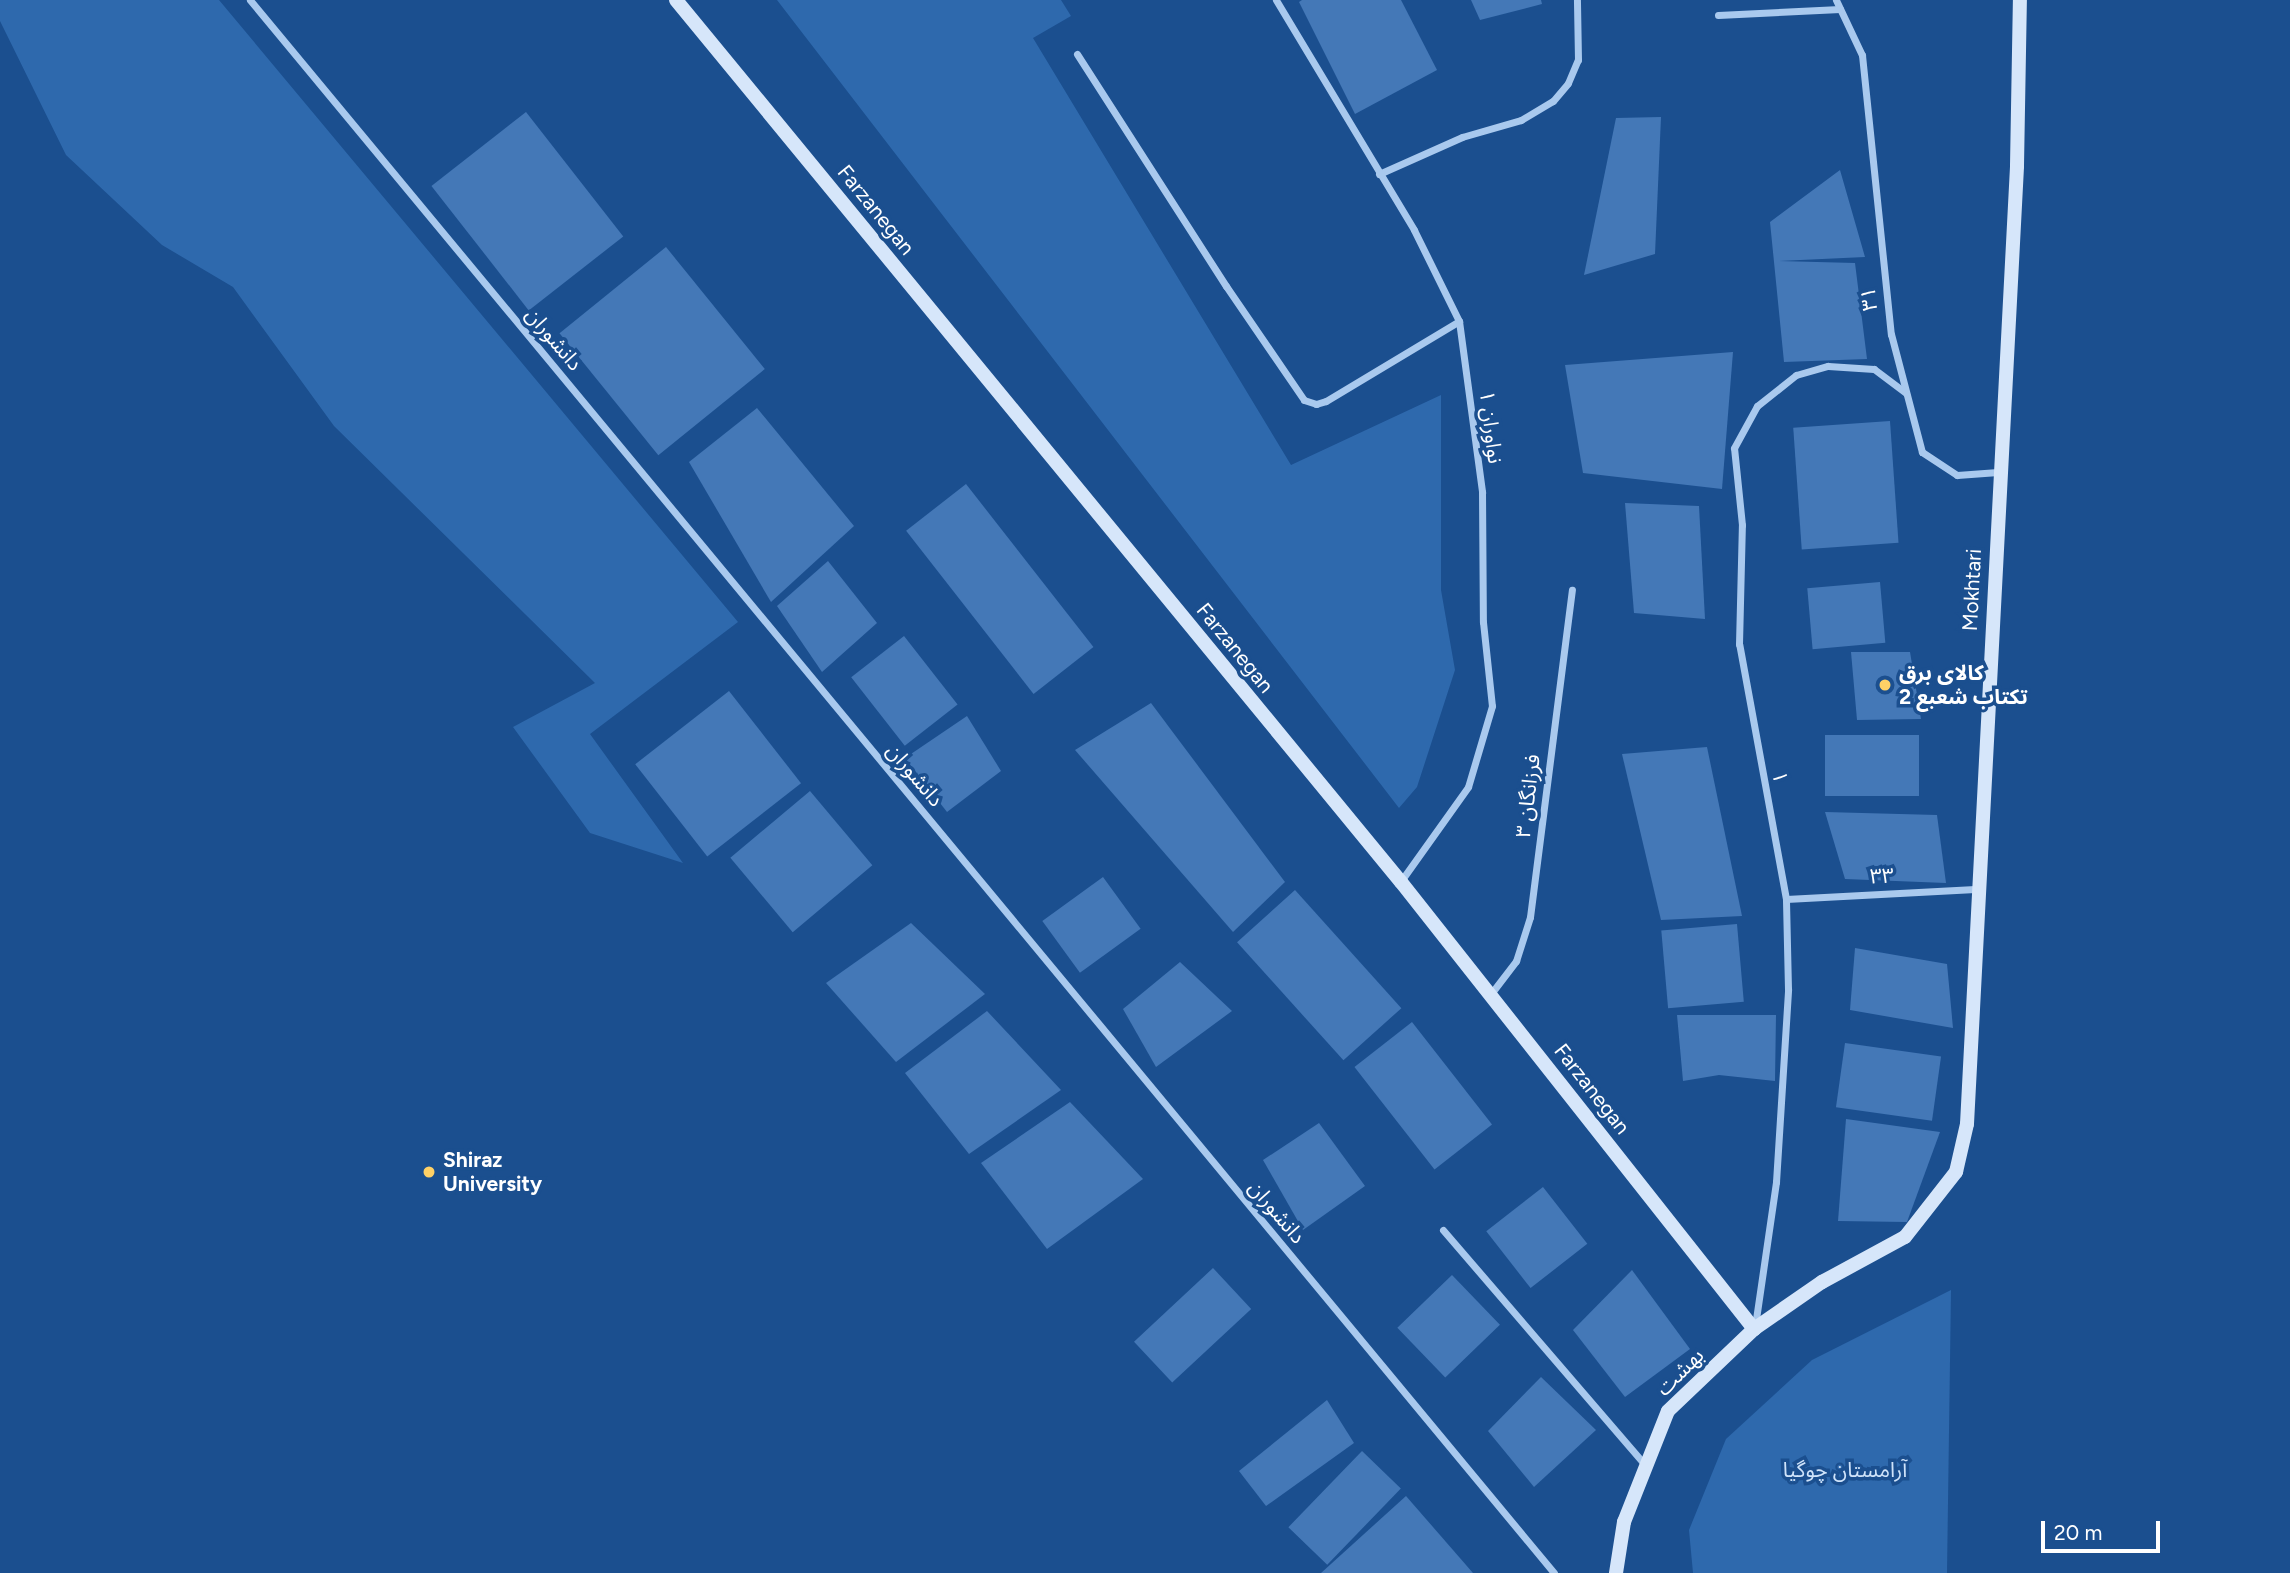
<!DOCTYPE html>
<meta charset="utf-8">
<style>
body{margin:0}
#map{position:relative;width:2290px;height:1573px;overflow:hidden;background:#1b4f8f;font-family:Figtree,"Noto Sans Arabic",sans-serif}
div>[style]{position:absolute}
.green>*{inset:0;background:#2e69ad}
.building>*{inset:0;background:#4478b7;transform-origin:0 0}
.street>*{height:7px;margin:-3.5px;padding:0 3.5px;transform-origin:3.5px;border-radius:3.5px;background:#a9c9ee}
.secondary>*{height:14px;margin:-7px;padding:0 7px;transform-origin:7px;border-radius:7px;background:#d6e6fa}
.dots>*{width:19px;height:19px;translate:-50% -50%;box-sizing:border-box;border:4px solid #1b4f8f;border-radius:50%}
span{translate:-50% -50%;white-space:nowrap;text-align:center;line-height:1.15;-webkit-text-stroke:7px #1b4f8f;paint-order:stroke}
.street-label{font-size:21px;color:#fff}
.poi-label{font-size:21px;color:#fff;font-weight:700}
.left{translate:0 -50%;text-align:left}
.park-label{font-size:21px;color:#cfe3fa}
.scale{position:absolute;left:2041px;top:1521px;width:119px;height:32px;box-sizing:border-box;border:4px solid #fff;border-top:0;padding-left:9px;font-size:21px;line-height:24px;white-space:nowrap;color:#fff;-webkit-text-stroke:5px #1b4f8f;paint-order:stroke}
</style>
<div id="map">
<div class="green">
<div style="clip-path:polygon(0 0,219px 0,738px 622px,590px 734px,683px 863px,590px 833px,513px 727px,595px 683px,334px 426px,233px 287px,162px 245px,66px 155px,0 21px)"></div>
<div style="clip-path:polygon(777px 0,1061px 0,1071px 16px,1033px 38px,1291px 465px,1441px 395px,1441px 590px,1455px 670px,1417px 787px,1399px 808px)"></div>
<div style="clip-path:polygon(1951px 1290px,1947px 1573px,1693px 1573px,1689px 1530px,1726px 1439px,1812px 1360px)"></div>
</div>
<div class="building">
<div style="clip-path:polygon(1302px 0,1401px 0,1437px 70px,1355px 114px,1299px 2px)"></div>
<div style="clip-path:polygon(1471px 0,1541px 0,1542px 4px,1480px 20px)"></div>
<div style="left:526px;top:112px;width:158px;height:120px;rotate:52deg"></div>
<div style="clip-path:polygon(1661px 117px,1655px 254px,1584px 275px,1616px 118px)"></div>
<div style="clip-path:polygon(1840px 170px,1865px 257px,1779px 261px,1855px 263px,1867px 359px,1784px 362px,1770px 222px)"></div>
<div style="left:666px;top:247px;width:157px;height:137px;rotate:51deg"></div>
<div style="clip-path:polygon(1733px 352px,1722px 489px,1583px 473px,1565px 365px)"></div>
<div style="clip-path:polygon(757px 408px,854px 526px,771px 602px,689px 462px)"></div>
<div style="left:1890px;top:421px;width:122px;height:97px;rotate:86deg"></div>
<div style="left:966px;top:484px;width:207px;height:76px;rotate:52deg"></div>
<div style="clip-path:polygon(1625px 503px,1699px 506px,1705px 619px,1634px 613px)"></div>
<div style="clip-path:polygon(828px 561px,877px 623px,822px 672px,777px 606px)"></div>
<div style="left:1880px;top:582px;width:61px;height:73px;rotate:85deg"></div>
<div style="left:904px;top:636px;width:87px;height:67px;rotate:52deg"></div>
<div style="clip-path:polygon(1851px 652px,1910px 652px,1921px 719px,1857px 720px)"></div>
<div style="left:729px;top:691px;width:117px;height:119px;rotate:52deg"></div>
<div style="clip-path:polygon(1151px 703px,1285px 882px,1233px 932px,1075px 750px)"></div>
<div style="clip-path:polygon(967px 716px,1001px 771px,947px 812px,905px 758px)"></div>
<div style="left:1919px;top:735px;width:61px;height:94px;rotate:90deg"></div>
<div style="clip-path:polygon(1707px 747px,1742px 916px,1661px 920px,1622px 754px)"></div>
<div style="left:810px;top:791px;width:97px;height:104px;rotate:50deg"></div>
<div style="clip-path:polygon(1825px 812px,1937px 815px,1946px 883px,1845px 879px)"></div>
<div style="left:1103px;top:877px;width:64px;height:75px;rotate:54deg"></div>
<div style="left:1295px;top:890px;width:159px;height:78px;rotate:48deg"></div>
<div style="clip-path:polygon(911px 923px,985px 994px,896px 1062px,826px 983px)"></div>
<div style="left:1737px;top:924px;width:78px;height:76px;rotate:85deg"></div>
<div style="clip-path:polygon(1855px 948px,1947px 964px,1953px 1028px,1850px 1010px)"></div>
<div style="clip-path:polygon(1180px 962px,1232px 1011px,1156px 1067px,1123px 1009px)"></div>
<div style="clip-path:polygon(987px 1011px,1061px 1090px,969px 1154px,905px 1073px)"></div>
<div style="clip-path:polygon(1677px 1015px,1776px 1015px,1775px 1081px,1719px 1075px,1683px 1081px)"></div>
<div style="left:1412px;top:1022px;width:130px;height:73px;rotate:52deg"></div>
<div style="left:1845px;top:1043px;width:97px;height:65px;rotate:8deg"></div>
<div style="clip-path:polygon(1070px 1102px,1143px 1179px,1047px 1249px,981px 1163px)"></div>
<div style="clip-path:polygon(1846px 1119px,1940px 1132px,1907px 1222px,1838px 1221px)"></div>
<div style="clip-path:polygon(1319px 1123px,1365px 1186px,1303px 1230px,1263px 1160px)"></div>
<div style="left:1543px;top:1187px;width:72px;height:72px;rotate:52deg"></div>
<div style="left:1213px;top:1268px;width:56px;height:108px;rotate:47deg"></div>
<div style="clip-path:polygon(1632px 1270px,1690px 1349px,1625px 1397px,1573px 1330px)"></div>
<div style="left:1452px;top:1275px;width:69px;height:76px;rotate:46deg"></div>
<div style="clip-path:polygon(1541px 1377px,1596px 1430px,1534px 1487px,1488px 1431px)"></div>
<div style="clip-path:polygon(1327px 1400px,1354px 1443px,1266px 1506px,1239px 1471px)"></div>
<div style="left:1362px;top:1451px;width:54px;height:106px;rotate:44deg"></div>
<div style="clip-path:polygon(1406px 1496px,1473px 1573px,1321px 1573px)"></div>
</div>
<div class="street">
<div style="left:250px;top:0;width:2043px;rotate:50.34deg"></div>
<div style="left:1276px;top:0;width:268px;rotate:59deg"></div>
<div style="left:1414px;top:230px;width:102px;rotate:63.7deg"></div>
<div style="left:1459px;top:321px;width:173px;rotate:82.3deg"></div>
<div style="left:1482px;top:492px;width:130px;rotate:89.6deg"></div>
<div style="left:1483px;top:622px;width:84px;rotate:83.9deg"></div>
<div style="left:1492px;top:706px;width:84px;rotate:106.5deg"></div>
<div style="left:1468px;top:787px;width:115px;rotate:125.5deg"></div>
<div style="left:1836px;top:0;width:61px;rotate:64.7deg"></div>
<div style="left:1862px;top:55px;width:281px;rotate:84.1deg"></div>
<div style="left:1891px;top:334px;width:122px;rotate:75.3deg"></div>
<div style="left:1922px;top:452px;width:42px;rotate:33.3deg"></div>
<div style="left:1957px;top:475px;width:41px;rotate:-4.2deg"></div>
<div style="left:1718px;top:15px;width:122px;rotate:-2.8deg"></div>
<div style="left:1077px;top:54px;width:276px;rotate:57.3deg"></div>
<div style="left:1226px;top:286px;width:138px;rotate:55.6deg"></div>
<div style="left:1304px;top:400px;width:13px;rotate:18deg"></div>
<div style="left:1316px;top:404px;width:10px;rotate:-17deg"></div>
<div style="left:1326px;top:401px;width:155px;rotate:-31deg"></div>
<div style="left:1379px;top:174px;width:91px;rotate:-24deg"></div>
<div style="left:1462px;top:137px;width:61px;rotate:-16.1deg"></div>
<div style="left:1521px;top:120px;width:37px;rotate:-31deg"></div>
<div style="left:1553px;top:101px;width:23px;rotate:-50deg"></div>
<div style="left:1568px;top:83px;width:25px;rotate:-67deg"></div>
<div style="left:1578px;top:60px;width:60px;rotate:-91deg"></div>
<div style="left:1786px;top:899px;width:194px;rotate:-3deg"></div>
<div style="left:1490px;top:995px;width:43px;rotate:-52.6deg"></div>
<div style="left:1516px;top:961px;width:46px;rotate:-72.3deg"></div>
<div style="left:1530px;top:917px;width:330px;rotate:-82.7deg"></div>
<div style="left:1443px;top:1230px;width:311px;rotate:49.3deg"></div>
<div style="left:1755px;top:1326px;width:146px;rotate:-81.7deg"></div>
<div style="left:1776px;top:1182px;width:193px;rotate:-86.4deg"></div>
<div style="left:1788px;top:989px;width:90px;rotate:-91.3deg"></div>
<div style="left:1786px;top:899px;width:259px;rotate:-100.4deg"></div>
<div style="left:1739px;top:644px;width:119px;rotate:-88.6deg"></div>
<div style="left:1742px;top:525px;width:77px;rotate:-95.9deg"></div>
<div style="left:1734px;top:448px;width:48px;rotate:-61.3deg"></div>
<div style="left:1757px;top:406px;width:50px;rotate:-38.5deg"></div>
<div style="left:1796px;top:375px;width:33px;rotate:-16deg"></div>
<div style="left:1828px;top:366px;width:46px;rotate:3.7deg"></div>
<div style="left:1874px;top:369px;width:40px;rotate:37deg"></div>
</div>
<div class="secondary">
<div style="left:676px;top:0;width:1142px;rotate:50.58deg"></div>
<div style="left:1401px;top:882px;width:570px;rotate:51.7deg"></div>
<div style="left:1616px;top:1573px;width:52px;rotate:-81.1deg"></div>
<div style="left:1624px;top:1522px;width:119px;rotate:-68.4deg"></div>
<div style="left:1668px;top:1411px;width:119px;rotate:-43.6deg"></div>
<div style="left:1754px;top:1329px;width:83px;rotate:-34.7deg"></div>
<div style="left:1822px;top:1282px;width:94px;rotate:-28.5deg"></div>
<div style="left:1905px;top:1237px;width:83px;rotate:-51.9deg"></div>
<div style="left:1956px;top:1172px;width:49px;rotate:-77.1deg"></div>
<div style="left:1967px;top:1124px;width:959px;rotate:-87.01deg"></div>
<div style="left:2017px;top:166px;width:166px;rotate:-89deg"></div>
</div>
<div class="dots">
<div style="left:1885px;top:685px;background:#ffd166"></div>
<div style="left:429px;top:1172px;background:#ffd166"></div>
</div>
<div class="street-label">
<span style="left:876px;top:210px;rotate:51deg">Farzanegan</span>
<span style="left:1869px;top:299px;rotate:-97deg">۳۱</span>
<span style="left:554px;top:339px;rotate:50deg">دانشوران</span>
<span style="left:1491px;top:427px;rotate:83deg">نواوران ۱</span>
<span style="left:1972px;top:590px;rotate:-87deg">Mokhtari</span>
<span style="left:1235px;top:648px;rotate:51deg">Farzanegan</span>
<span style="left:915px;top:775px;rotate:50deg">دانشوران</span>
<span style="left:1780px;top:777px;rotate:79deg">۱</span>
<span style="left:1528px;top:796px;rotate:-83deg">فرزانگان ۳</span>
<span style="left:1882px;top:876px;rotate:-3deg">۳۳</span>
<span style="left:1592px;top:1089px;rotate:52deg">Farzanegan</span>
<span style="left:1277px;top:1212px;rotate:50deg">دانشوران</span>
<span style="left:1680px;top:1372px;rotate:-45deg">بهشت</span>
</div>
<div class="poi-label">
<span class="left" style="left:1899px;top:685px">کالای برق<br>تکتاب شعبع 2</span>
<span class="left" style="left:443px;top:1172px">Shiraz<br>University</span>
</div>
<div class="park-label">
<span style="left:1845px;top:1470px">آرامستان چوگیا</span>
</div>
<div class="scale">20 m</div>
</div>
